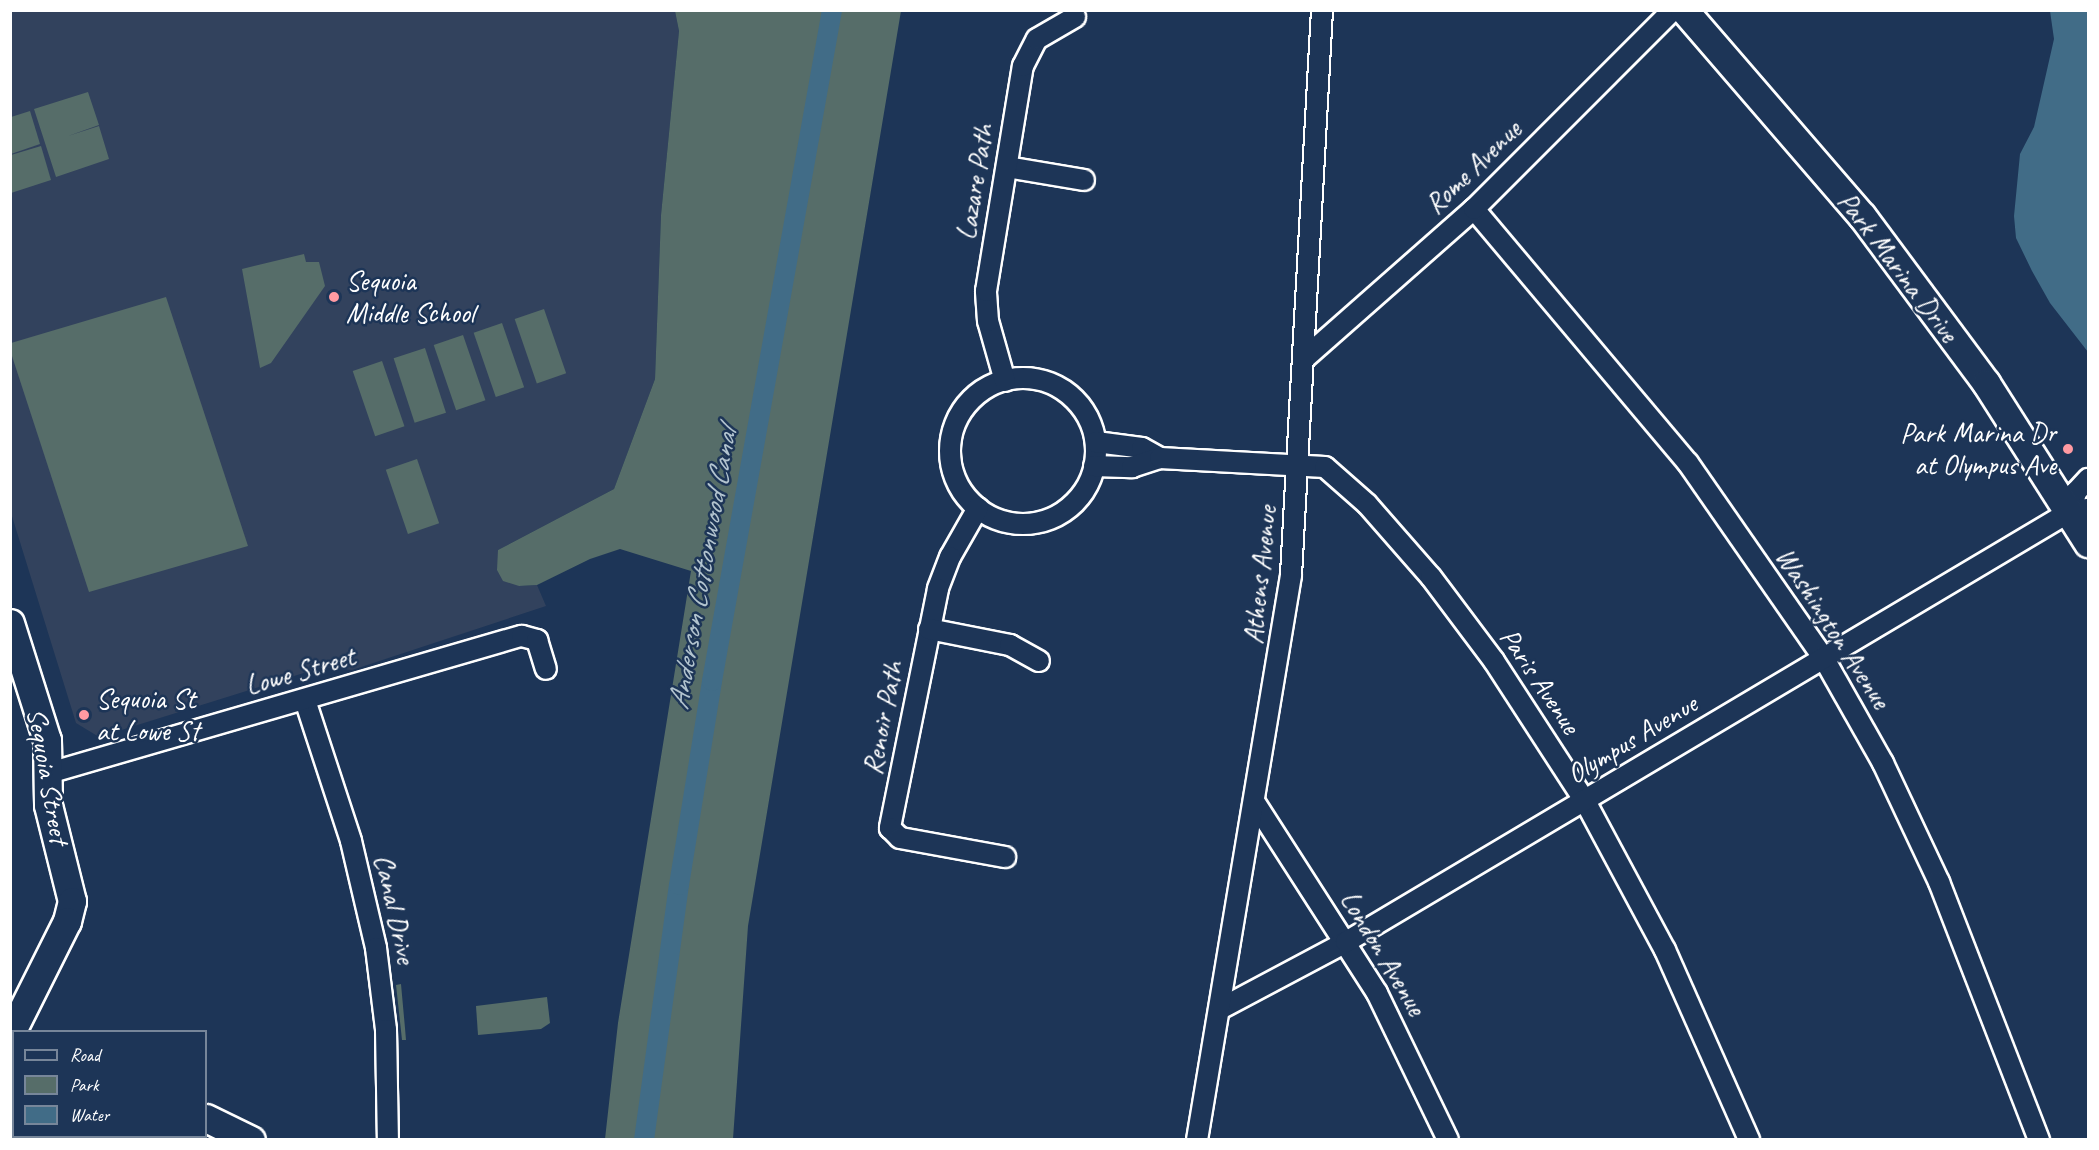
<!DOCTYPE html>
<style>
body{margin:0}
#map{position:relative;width:2099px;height:1150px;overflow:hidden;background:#1d3557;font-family:Caveat,sans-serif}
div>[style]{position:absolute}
.built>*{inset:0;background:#32425d}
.green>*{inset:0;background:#566d69;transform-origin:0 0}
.water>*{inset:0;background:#416c87}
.canal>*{height:20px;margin:-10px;padding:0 10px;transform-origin:10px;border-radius:10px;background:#416c87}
.roads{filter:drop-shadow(2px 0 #fff) drop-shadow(-2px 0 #fff) drop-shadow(0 2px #fff) drop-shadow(0 -2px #fff)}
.street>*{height:20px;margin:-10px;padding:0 10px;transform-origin:10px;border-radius:10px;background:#1d3557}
.street>.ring{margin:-10px;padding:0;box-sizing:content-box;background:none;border:20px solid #1d3557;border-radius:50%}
.secondary>*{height:27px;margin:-13.5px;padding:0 13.5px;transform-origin:13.5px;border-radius:13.5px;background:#1d3557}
.dots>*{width:16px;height:16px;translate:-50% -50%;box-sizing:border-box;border:3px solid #1d3557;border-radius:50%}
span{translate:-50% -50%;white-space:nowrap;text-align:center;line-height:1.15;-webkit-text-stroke:5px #1d3557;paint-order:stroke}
.street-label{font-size:28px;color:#fff}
.poi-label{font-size:28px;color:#fff}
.left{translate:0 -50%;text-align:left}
.right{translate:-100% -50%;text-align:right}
.water-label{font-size:30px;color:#b3c4cf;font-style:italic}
.frame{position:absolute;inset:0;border:12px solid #fff;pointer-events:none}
.legend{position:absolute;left:12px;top:1030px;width:195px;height:108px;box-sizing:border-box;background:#1d3557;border:2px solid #77869a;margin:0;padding:8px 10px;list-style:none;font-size:18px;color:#fff}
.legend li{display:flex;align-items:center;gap:12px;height:30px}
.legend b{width:30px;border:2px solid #77869a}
</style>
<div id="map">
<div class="built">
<div style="clip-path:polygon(11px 11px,675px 11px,679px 31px,661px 215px,655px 379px,614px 489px,498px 550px,519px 586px,537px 585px,546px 606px,352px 670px,323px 667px,99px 737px,76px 723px,11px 513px)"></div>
</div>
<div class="green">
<div style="clip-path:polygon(675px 11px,901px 11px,748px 926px,733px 1139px,605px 1139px,618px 1023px,691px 571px,620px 549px,590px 559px,537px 585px,519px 586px,503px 581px,497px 570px,498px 550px,614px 489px,655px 379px,661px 215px,679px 31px)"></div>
<div style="clip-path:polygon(88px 92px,99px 125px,68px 136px,99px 126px,109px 159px,56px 177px,34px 109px)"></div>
<div style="clip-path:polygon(30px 111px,40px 144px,11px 154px,11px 117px)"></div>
<div style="clip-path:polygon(41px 146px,51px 180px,11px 193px,11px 155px)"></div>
<div style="clip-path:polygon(304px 254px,306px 262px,319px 262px,325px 286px,271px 363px,260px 368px,242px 269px)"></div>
<div style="clip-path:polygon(166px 297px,248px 546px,89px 592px,11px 353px,11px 343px)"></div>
<div style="left:544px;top:309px;width:68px;height:31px;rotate:71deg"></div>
<div style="left:502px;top:323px;width:68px;height:30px;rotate:71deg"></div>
<div style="left:463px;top:335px;width:69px;height:31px;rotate:71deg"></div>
<div style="left:425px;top:348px;width:68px;height:33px;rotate:72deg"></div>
<div style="left:382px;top:361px;width:69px;height:31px;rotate:71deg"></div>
<div style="left:417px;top:459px;width:68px;height:33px;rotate:71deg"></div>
<div style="clip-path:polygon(401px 984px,405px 1028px,406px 1040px,402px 1040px,397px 994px,396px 985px)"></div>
<div style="clip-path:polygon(547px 997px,550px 1023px,541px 1029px,478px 1035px,476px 1006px)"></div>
</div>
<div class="water">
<div style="clip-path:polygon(2050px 11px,2088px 11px,2088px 352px,2050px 303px,2032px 271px,2016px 238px,2014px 216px,2020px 154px,2034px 127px,2054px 39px)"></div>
</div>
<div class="canal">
<div style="left:644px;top:1140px;width:257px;rotate:-82.2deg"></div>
<div style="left:679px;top:885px;width:207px;rotate:-80.8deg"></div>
<div style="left:712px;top:681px;width:682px;rotate:-79.86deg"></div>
</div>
<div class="roads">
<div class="street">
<div style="left:1007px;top:167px;width:78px;rotate:9.6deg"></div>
<div style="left:1474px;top:209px;width:332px;rotate:49.9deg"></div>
<div style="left:1688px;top:463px;width:236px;rotate:55.2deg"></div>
<div style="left:1823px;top:657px;width:122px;rotate:60.5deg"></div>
<div style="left:1883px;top:763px;width:132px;rotate:64.8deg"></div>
<div style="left:1939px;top:882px;width:277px;rotate:68.8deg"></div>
<div style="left:1305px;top:358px;width:225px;rotate:-41.4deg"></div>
<div style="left:1474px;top:209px;width:281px;rotate:-45deg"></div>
<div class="ring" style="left:950px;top:378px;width:126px;height:126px"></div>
<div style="left:1005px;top:381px;width:62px;rotate:-105.8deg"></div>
<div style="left:988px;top:321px;width:30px;rotate:-94deg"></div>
<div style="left:986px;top:291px;width:228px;rotate:-80.7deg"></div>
<div style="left:1023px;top:66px;width:30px;rotate:-63deg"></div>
<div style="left:1037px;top:39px;width:44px;rotate:-30.1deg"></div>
<div style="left:1096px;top:442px;width:46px;rotate:7.4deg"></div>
<div style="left:1142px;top:448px;width:21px;rotate:29deg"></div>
<div style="left:1094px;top:466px;width:38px;rotate:2deg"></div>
<div style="left:1132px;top:467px;width:29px;rotate:-18deg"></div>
<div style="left:1160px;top:458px;width:165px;rotate:3.1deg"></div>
<div style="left:1325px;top:467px;width:56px;rotate:41.4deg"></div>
<div style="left:1367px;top:504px;width:97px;rotate:48.8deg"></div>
<div style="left:1431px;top:577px;width:105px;rotate:53.1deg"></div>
<div style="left:1494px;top:661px;width:167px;rotate:57deg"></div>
<div style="left:1585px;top:801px;width:169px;rotate:61.8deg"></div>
<div style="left:1665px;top:950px;width:208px;rotate:66.1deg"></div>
<div style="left:978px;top:508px;width:56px;rotate:119.7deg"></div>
<div style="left:950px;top:557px;width:34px;rotate:111deg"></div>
<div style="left:938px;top:589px;width:244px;rotate:101.4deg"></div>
<div style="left:890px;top:828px;width:14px;rotate:45deg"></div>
<div style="left:900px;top:838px;width:107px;rotate:10.3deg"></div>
<div style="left:2071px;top:511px;width:20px;rotate:-75deg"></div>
<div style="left:2076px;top:492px;width:18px;rotate:-47deg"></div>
<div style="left:929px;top:629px;width:83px;rotate:11.2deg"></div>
<div style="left:1010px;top:645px;width:33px;rotate:29deg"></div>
<div style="left:305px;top:700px;width:148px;rotate:71.9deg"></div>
<div style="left:351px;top:841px;width:110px;rotate:76.8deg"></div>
<div style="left:376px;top:948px;width:83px;rotate:83deg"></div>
<div style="left:386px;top:1030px;width:110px;rotate:89deg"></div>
<div style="left:49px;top:773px;width:492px;rotate:-16.2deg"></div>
<div style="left:522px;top:636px;width:16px;rotate:15deg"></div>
<div style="left:537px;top:640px;width:30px;rotate:73deg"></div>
<div style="left:1255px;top:803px;width:226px;rotate:57.3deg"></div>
<div style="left:1377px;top:993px;width:163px;rotate:64.2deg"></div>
<div style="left:1220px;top:1009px;width:143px;rotate:-28deg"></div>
<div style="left:1346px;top:942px;width:843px;rotate:-30.73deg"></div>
<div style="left:2071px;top:511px;width:17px;rotate:-7deg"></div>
<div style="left:1197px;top:1140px;width:573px;rotate:-80.55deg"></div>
<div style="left:1291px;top:575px;width:566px;rotate:-86.86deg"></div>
</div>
<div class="secondary">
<div style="left:1684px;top:10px;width:272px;rotate:49.2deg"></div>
<div style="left:1862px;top:216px;width:208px;rotate:53.4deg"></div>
<div style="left:1986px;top:383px;width:190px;rotate:57.5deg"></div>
<div style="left:10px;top:623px;width:123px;rotate:72.5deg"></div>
<div style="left:47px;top:740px;width:65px;rotate:89.1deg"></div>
<div style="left:48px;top:805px;width:99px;rotate:76deg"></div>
<div style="left:72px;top:901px;width:21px;rotate:104deg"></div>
<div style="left:67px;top:921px;width:119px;rotate:116.6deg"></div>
<div style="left:206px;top:1118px;width:50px;rotate:26.1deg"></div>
</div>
</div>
<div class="dots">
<div style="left:334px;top:297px;background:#ff9aa2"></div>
<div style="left:2068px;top:449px;background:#ff9aa2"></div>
<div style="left:84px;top:715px;background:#ff9aa2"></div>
</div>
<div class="street-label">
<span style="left:1473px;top:167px;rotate:-44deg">Rome Avenue</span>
<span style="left:975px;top:182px;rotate:-81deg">Lazare Path</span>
<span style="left:1898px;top:267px;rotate:53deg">Park Marina Drive</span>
<span style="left:1260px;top:575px;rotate:-84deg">Athens Avenue</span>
<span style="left:1833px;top:628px;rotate:57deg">Washington Avenue</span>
<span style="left:300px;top:671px;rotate:-16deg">Lowe Street</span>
<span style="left:1540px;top:681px;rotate:56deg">Paris Avenue</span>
<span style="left:883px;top:718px;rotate:-79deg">Renoir Path</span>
<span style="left:1632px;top:739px;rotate:-31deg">Olympus Avenue</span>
<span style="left:48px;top:776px;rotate:80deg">Sequoia Street</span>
<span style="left:395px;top:909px;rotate:78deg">Canal Drive</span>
<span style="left:1383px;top:953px;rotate:59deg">London Avenue</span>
</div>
<div class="poi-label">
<span class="left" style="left:346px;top:297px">Sequoia<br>Middle School</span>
<span class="right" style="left:2056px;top:449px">Park Marina Dr<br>at Olympus Ave</span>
<span class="left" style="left:96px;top:715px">Sequoia St<br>at Lowe St</span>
</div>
<div class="water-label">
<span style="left:702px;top:569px;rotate:-80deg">Anderson Cottonwood Canal</span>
</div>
<div class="frame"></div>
<ul class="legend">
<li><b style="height:8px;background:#1d3557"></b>Road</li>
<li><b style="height:16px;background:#566d69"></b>Park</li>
<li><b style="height:16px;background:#416c87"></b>Water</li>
</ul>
</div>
